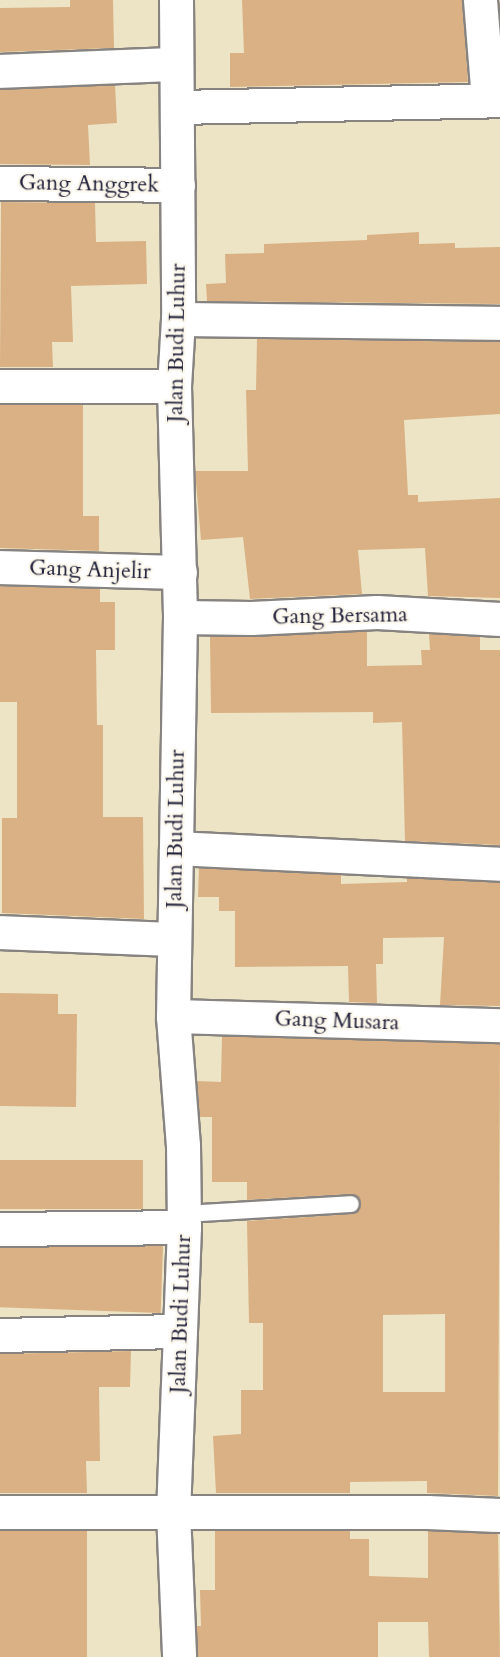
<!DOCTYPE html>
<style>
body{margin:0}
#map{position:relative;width:500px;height:1657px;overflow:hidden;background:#ece4c4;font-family:Cardo,serif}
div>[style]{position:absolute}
.building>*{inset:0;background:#dab184;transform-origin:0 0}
.roads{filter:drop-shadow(2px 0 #878380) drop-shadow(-2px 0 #878380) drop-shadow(0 2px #878380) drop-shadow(0 -2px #878380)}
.lane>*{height:16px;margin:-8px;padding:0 8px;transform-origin:8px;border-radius:8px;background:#fff}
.street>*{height:33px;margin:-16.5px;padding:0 16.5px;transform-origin:16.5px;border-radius:16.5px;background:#fff}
span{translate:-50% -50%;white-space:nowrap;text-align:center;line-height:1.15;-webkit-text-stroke:4.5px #fbf7ec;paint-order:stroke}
.street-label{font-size:22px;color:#22223b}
</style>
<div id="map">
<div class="building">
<div style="clip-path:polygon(70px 0,113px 0,114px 48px,0 52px,0 8px,70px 7px)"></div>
<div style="clip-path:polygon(242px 0,462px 0,468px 82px,230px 87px,230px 53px,244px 53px)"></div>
<div style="clip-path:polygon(115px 85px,117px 123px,88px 125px,90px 165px,0 164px,0 90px)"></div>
<div style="clip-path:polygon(1px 202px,95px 203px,96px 242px,146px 241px,147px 284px,71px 286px,73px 342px,52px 342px,53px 367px,0 367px)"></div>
<div style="clip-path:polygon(419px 232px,419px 244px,455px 243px,455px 248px,500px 247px,500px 304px,207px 301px,206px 284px,226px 283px,225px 254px,264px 253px,264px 244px,367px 240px,367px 235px)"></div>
<div style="clip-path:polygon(257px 339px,500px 342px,500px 414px,404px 420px,408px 495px,418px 495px,418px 502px,500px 498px,500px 598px,428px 596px,425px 548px,358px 550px,362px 594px,250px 599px,243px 537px,201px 540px,195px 471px,248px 471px,246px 390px,256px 390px)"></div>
<div style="clip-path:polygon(0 405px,83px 405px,83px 516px,99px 516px,99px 551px,0 548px)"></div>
<div style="clip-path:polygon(0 586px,100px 589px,100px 602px,115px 602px,115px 650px,96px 650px,97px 725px,103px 725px,103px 817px,143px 817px,144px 919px,2px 913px,2px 818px,17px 818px,17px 702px,0 702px)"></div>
<div style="clip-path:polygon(367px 631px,367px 666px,422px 665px,421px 650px,430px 650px,429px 634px,480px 637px,480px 650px,500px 650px,500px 845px,405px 841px,402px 722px,373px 723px,373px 712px,211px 713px,210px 636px)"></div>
<div style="clip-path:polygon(199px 868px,341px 875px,341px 884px,407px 882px,407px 878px,500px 883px,500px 1006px,440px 1005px,444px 937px,383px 938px,383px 964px,376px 964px,377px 1003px,349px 1002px,348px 966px,235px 967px,235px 911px,219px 911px,219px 897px,198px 897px)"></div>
<div style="clip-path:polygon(0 993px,58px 994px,58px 1014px,77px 1014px,76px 1107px,0 1106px)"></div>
<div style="clip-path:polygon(evenodd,222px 1036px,500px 1044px,498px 1496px,427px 1493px,427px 1481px,350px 1482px,350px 1493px,216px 1493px,213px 1436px,241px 1434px,241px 1390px,263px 1390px,263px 1323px,249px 1323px,247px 1221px,352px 1214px,357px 1212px,361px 1204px,359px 1198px,350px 1194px,247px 1200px,247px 1182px,212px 1182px,212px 1117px,200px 1117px,197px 1081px,221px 1082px,222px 1036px,445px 1314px,445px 1392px,383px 1392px,383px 1315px,445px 1314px)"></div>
<div style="left:143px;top:1160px;width:49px;height:143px;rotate:90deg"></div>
<div style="left:163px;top:1246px;width:67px;height:163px;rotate:92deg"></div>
<div style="clip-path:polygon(131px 1351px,130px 1387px,99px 1387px,100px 1461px,86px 1461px,87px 1493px,0 1493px,0 1354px)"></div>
<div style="left:0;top:1531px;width:87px;height:126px"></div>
<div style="clip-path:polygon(215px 1531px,350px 1531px,350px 1539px,369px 1539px,369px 1576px,428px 1578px,428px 1531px,498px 1534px,500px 1657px,429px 1657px,428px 1622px,378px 1622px,378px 1657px,198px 1657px,196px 1626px,201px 1626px,200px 1590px,215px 1590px)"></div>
</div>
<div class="roads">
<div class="lane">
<div style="left:184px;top:1214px;width:167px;rotate:-3.4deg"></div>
</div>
<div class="street">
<div style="left:176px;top:0;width:319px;rotate:89.6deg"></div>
<div style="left:178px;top:319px;width:67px;rotate:93.4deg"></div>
<div style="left:174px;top:386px;width:231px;rotate:88.5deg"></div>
<div style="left:180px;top:617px;width:399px;rotate:91deg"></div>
<div style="left:173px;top:1016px;width:129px;rotate:85.6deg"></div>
<div style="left:183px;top:1145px;width:82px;rotate:89.3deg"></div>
<div style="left:184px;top:1227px;width:284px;rotate:92.2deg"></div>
<div style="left:173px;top:1511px;width:146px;rotate:87.6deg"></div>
<div style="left:480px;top:0;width:100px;rotate:85.4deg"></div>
<div style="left:0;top:71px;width:174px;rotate:-2.3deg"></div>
<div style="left:177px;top:107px;width:323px;rotate:-1.2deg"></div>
<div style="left:0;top:183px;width:178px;rotate:0.6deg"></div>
<div style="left:178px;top:319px;width:322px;rotate:0.7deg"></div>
<div style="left:0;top:386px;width:174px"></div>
<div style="left:0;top:567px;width:180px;rotate:1.6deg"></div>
<div style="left:180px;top:617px;width:71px;rotate:0.8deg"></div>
<div style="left:251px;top:618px;width:126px;rotate:-2.7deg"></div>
<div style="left:377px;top:612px;width:123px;rotate:3.3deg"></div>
<div style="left:176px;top:848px;width:324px;rotate:2.8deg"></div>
<div style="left:0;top:932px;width:174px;rotate:2.3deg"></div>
<div style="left:173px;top:1016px;width:327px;rotate:1.6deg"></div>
<div style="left:0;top:1229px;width:184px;rotate:-0.6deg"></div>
<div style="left:0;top:1335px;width:180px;rotate:-1.3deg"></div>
<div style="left:0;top:1512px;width:427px"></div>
<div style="left:427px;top:1512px;width:73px;rotate:2.4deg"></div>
</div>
</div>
<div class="street-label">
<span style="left:89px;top:184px;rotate:1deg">Gang Anggrek</span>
<span style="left:177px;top:343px;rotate:-89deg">Jalan Budi Luhur</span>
<span style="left:90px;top:570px;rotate:2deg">Gang Anjelir</span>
<span style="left:340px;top:616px;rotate:-1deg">Gang Bersama</span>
<span style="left:176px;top:829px;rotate:-89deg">Jalan Budi Luhur</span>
<span style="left:337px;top:1021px;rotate:2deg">Gang Musara</span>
<span style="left:181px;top:1314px;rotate:-88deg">Jalan Budi Luhur</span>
</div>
</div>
